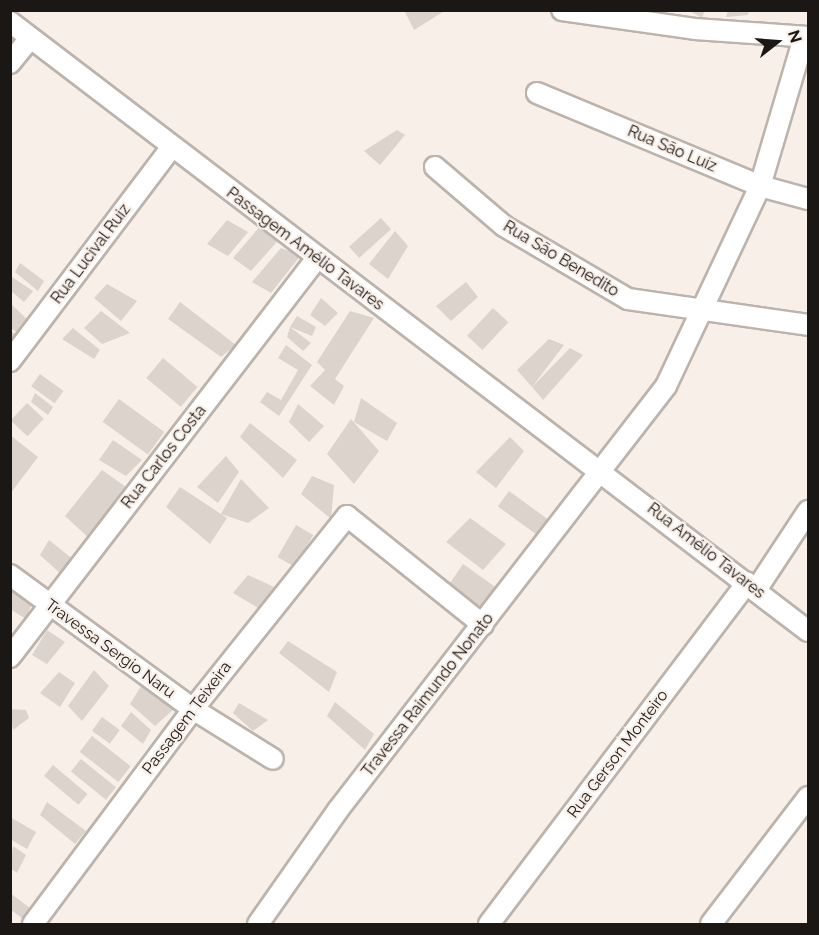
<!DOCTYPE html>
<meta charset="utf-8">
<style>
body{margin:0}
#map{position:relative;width:819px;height:935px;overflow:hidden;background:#f8efe8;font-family:Raleway,sans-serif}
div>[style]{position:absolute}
.building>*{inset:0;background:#dcd3cc;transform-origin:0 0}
.roads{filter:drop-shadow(2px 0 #bbb3ac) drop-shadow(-2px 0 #bbb3ac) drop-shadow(0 2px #bbb3ac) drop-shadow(0 -2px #bbb3ac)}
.street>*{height:20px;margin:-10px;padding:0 10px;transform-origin:10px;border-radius:10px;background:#fff}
span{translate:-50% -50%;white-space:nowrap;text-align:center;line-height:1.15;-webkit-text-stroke:4.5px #f8efe8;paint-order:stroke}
.street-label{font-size:16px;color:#1a1715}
.frame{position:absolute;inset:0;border:12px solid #1a1715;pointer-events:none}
.north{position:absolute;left:747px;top:12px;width:60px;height:60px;-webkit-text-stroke:4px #f8efe8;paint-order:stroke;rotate:73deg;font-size:16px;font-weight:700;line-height:24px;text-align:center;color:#1a1715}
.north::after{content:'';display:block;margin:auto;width:21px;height:27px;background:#1a1715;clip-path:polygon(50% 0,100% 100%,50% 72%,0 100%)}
</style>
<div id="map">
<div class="building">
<div style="clip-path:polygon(404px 10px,446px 10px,414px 30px)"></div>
<div style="clip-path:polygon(688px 10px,705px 10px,702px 18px)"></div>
<div style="clip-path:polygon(728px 10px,749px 10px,748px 15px,726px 17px)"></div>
<div style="clip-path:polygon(397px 130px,405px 135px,380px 165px,364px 151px)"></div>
<div style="left:381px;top:218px;width:15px;height:43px;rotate:48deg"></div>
<div style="clip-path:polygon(227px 220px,248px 232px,228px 256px,207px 244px)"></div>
<div style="clip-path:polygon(261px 225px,281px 237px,251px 271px,233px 258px)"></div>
<div style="clip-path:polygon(395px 231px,408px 246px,388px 279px,369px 264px)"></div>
<div style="clip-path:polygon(281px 248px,301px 255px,271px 293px,252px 282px)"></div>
<div style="clip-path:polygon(20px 263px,44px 281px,38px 291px,15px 272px)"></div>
<div style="clip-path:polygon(12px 277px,33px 291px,24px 302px,10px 290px)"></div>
<div style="clip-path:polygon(466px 282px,478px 297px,451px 321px,436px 306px)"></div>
<div style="clip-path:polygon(107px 284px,137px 301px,121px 321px,94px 298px)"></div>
<div style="clip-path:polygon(321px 298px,338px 313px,325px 326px,310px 315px)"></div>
<div style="clip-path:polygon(180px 302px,236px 345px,221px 357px,168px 319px)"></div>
<div style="clip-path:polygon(10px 303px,31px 323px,22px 337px,10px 350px,10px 331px,22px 337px,10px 327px)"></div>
<div style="left:493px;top:308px;width:21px;height:38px;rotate:43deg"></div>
<div style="clip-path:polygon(101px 311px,130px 333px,102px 344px,84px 328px)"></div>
<div style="clip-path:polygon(350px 311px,374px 318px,335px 379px,344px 386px,334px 405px,310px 386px,325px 370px,317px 362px)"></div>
<div style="clip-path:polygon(297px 316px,316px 327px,312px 336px,290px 327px,311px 343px,303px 351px,287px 337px,290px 327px)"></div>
<div style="clip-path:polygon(73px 328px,100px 350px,94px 359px,62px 339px)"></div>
<div style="clip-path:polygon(549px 339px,564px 345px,532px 387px,517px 370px)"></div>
<div style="clip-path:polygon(286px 345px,312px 365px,279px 416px,260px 402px,267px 392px,281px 400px,298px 370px,278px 358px)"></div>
<div style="clip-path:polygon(570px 348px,583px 355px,543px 400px,532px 387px)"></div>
<div style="left:163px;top:358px;width:45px;height:26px;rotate:40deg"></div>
<div style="left:40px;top:374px;width:29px;height:15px;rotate:36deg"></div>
<div style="clip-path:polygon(35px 393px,53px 407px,48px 415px,31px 402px)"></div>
<div style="clip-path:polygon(361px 398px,397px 423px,387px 441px,354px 422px)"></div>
<div style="left:119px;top:399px;width:56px;height:28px;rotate:36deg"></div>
<div style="left:27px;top:403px;width:23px;height:24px;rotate:43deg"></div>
<div style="clip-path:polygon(298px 404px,324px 426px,309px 442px,289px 422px)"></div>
<div style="clip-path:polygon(351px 419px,379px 451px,354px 484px,327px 454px)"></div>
<div style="clip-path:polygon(250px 423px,297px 460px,283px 478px,240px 437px)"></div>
<div style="clip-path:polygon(10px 435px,38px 457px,10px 494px)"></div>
<div style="clip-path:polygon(510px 437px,524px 451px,496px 488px,476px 472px)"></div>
<div style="clip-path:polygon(113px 440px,142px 460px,126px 476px,99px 460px)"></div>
<div style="clip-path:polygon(226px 456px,239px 472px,218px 503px,197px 487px)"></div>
<div style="clip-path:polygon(102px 470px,136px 494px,90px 539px,65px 516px)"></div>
<div style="clip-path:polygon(312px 476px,334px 485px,331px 519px,301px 494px)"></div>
<div style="clip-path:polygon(241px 479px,269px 508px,248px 523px,221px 514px,227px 518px,210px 544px,166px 507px,180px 487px,221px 514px)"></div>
<div style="left:509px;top:491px;width:52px;height:19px;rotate:36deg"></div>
<div style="clip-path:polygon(470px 518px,506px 544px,483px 570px,446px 542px)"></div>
<div style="left:296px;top:525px;width:20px;height:37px;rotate:30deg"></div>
<div style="clip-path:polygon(49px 540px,74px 560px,62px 575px,40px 555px)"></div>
<div style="clip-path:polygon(463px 564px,501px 591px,485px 612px,450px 583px)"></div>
<div style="clip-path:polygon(248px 575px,276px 588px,258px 608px,233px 593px)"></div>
<div style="clip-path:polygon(10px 586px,32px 603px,26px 619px,10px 609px)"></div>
<div style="clip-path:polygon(47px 630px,65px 642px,47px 664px,32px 655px)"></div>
<div style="clip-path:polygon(288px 641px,337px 672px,329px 692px,279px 653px)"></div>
<div style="clip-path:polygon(94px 670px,109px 686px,82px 721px,68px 706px)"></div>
<div style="clip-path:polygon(59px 672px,75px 683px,60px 707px,40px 693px)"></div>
<div style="clip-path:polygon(141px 686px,174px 709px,155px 726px,130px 704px)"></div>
<div style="clip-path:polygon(335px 702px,374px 734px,365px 750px,327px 716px)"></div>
<div style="clip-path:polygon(239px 703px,268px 720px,253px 731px,233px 713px)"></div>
<div style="clip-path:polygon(10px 709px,26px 710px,29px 718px,13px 730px)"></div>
<div style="clip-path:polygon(131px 712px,151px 730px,143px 744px,121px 726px)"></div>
<div style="left:102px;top:717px;width:22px;height:17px;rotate:36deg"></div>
<div style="left:92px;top:736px;width:49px;height:20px;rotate:38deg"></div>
<div style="left:81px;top:759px;width:45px;height:16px;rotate:39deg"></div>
<div style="left:53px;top:765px;width:45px;height:14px;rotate:40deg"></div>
<div style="clip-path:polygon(47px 802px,86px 831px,75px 844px,40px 815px)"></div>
<div style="clip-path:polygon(10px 817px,36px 832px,27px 849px,10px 839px)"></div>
<div style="clip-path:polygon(13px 846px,26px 855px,17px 873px,10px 868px)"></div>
<div style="clip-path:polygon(10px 893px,30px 908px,23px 919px,10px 909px)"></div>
</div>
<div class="roads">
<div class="street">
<div style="left:562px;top:10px;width:134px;rotate:8.1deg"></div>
<div style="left:695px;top:29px;width:113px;rotate:4deg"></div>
<div style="left:10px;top:22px;width:1004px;rotate:37.35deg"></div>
<div style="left:10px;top:63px;width:32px;rotate:-51deg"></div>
<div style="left:537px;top:93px;width:242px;rotate:22.6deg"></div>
<div style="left:760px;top:186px;width:50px;rotate:15.2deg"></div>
<div style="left:435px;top:167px;width:91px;rotate:40.5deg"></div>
<div style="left:504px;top:226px;width:144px;rotate:30.5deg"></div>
<div style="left:628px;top:299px;width:182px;rotate:8.2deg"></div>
<div style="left:10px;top:361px;width:267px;rotate:-52.9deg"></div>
<div style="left:10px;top:575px;width:227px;rotate:36.2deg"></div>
<div style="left:193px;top:709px;width:94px;rotate:32deg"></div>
<div style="left:756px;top:590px;width:95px;rotate:-56.6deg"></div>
<div style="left:10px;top:657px;width:503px;rotate:-52.42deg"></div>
<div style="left:33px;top:924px;width:268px;rotate:-53.3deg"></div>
<div style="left:193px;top:709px;width:247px;rotate:-51.4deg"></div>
<div style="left:347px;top:516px;width:174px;rotate:38.7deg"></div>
<div style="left:258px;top:924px;width:139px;rotate:-54.9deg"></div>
<div style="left:338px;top:810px;width:536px;rotate:-52.28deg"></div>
<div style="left:666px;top:386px;width:221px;rotate:-64.8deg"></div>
<div style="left:760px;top:186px;width:155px;rotate:-73.5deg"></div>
<div style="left:489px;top:924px;width:428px;rotate:-52.9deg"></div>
<div style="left:711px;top:924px;width:160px;rotate:-52.6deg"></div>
</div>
</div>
<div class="street-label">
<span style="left:672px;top:149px;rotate:23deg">Rua São Luíz</span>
<span style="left:305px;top:249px;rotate:37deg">Passagem Amélio Tavares</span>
<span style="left:91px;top:254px;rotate:-53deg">Rua Lucival Ruiz</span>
<span style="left:561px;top:259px;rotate:31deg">Rua São Benedito</span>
<span style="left:164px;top:457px;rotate:-52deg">Rua Carlos Costa</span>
<span style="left:706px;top:551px;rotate:38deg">Rua Amélio Tavares</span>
<span style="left:110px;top:649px;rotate:36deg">Travessa Sergio Naru</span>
<span style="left:428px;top:695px;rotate:-52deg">Travessa Raimundo Nonato</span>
<span style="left:187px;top:718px;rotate:-53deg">Passagem Teixeira</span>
<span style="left:618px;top:754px;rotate:-53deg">Rua Gerson Monteiro</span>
</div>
<div class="frame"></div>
<div class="north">N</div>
</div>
